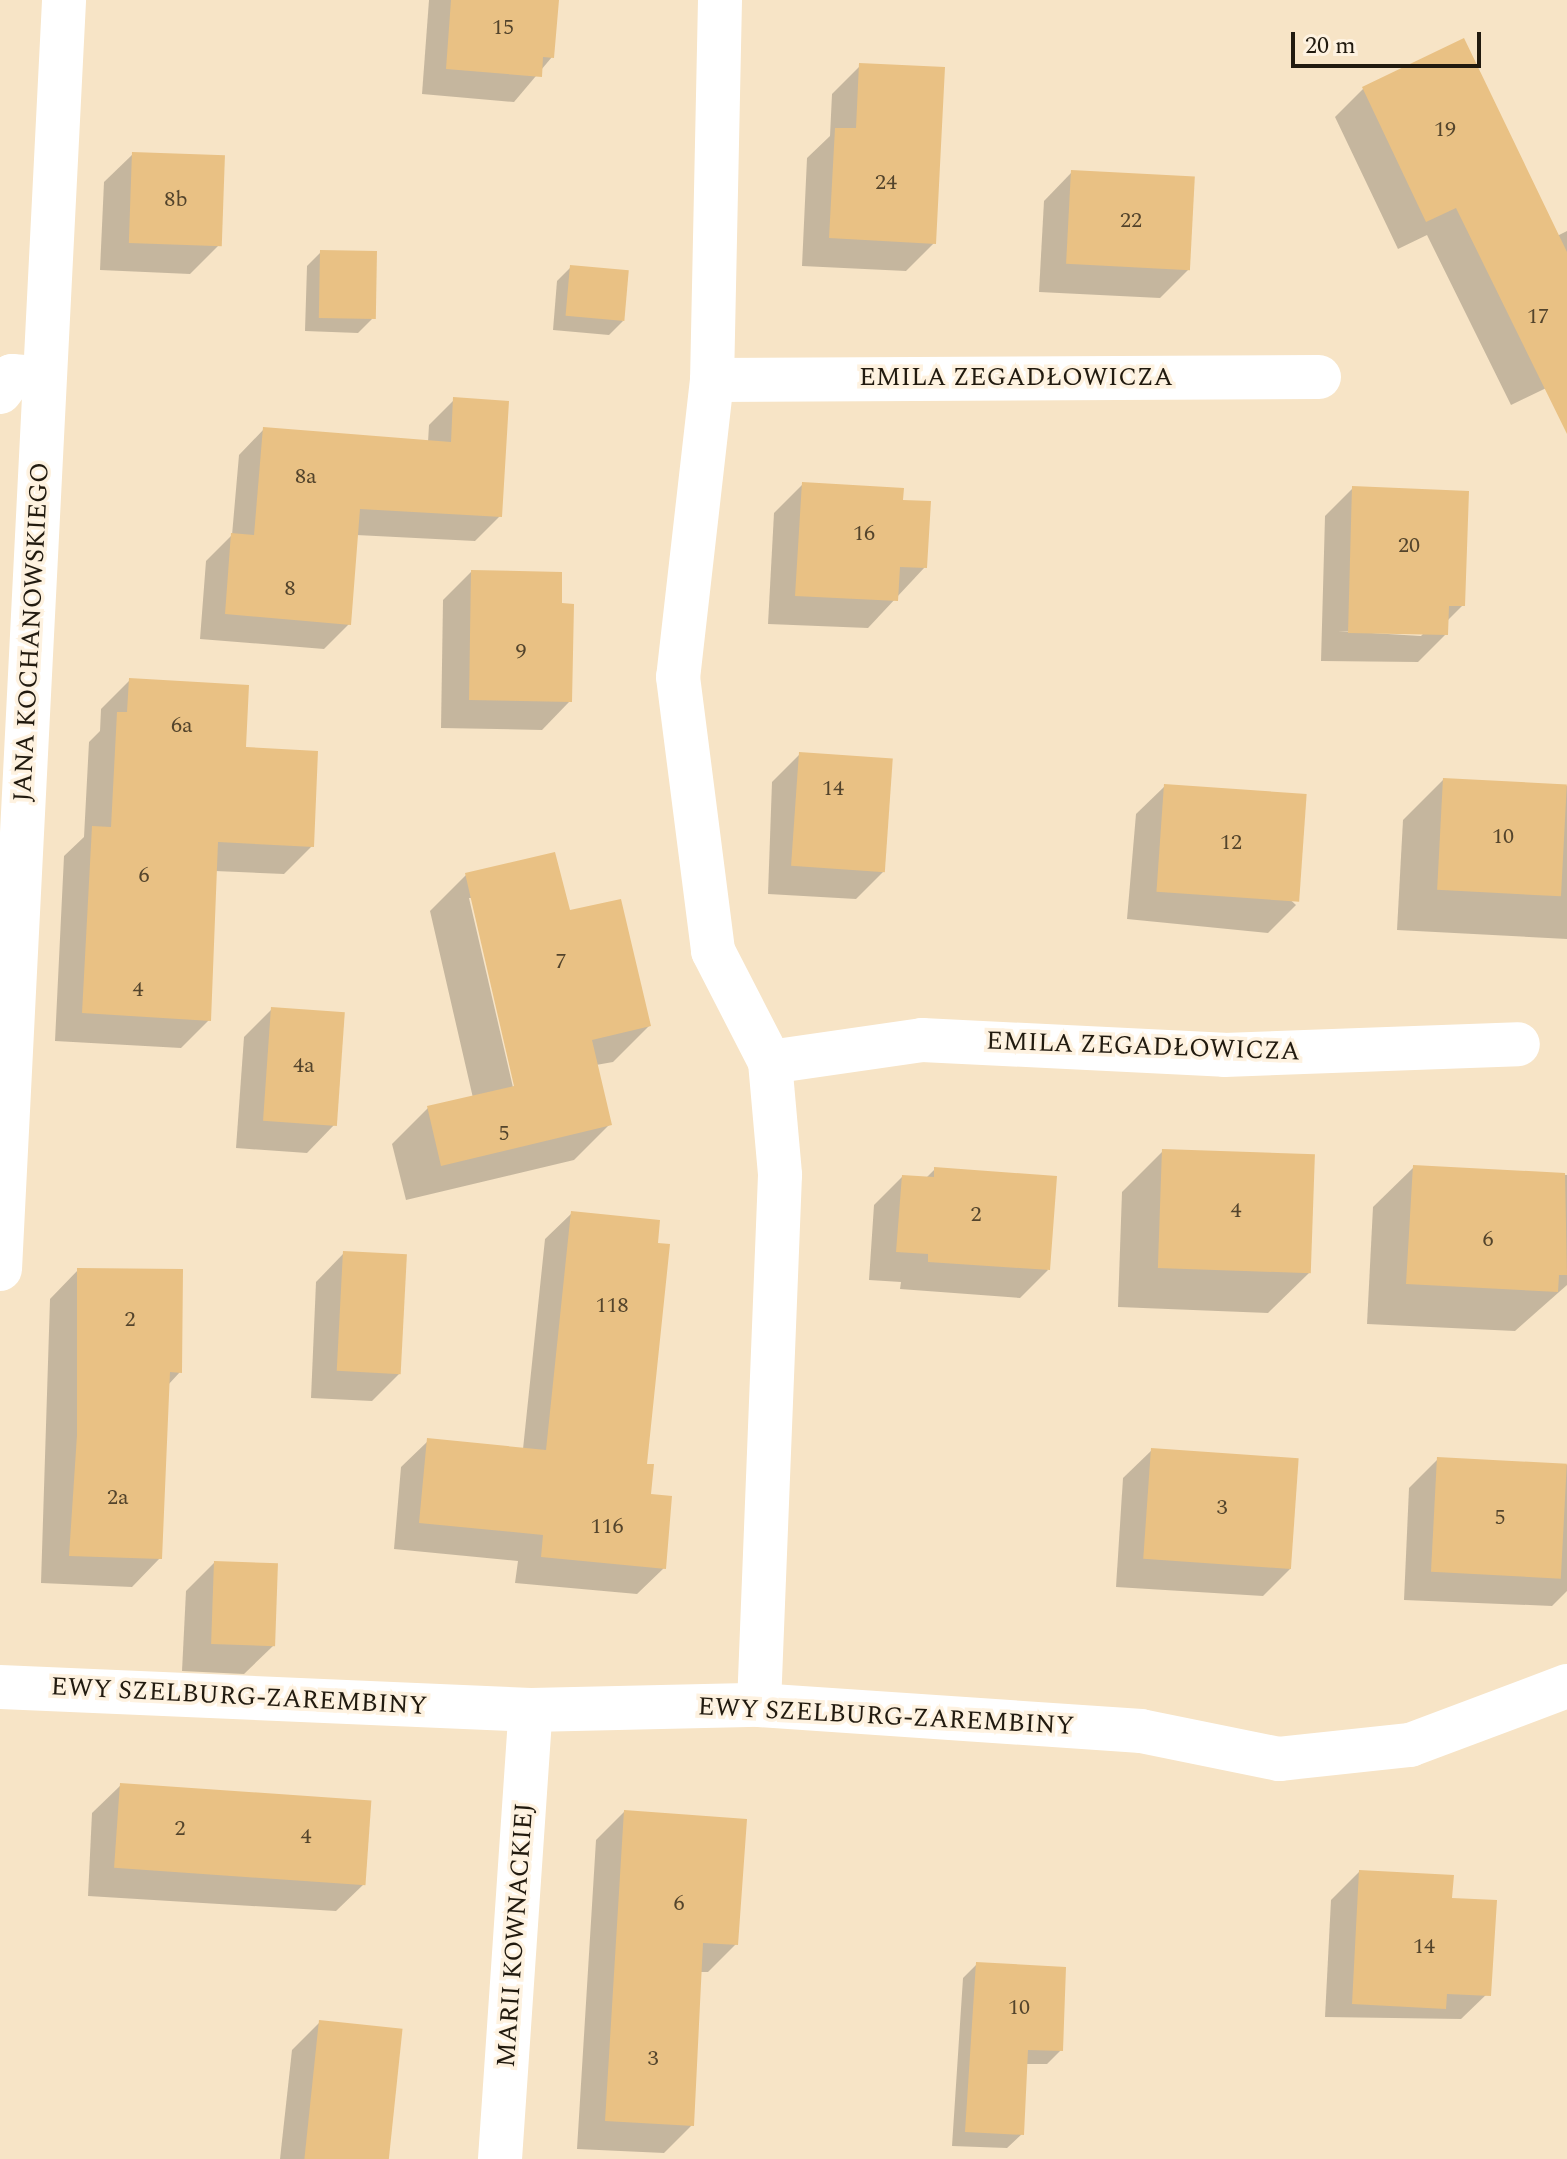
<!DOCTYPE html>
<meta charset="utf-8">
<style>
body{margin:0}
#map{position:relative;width:1567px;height:2159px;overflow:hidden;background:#f7e4c6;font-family:Spectral,serif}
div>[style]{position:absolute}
.shadow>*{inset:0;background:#0003}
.building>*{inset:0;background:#e9c184;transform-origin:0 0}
.street>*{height:44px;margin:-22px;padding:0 22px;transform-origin:22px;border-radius:22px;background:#fff}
span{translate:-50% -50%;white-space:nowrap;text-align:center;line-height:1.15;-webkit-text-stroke:7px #fef2e0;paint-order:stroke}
.number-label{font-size:22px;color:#53442c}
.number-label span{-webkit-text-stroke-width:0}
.street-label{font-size:26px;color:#211a0f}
.scale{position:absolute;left:1291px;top:32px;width:190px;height:36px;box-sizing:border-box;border:4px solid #211a0f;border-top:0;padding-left:10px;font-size:24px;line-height:28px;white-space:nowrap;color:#211a0f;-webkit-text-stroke:6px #fef2e0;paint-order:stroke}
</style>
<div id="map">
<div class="shadow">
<div style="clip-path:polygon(429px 0,557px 0,552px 57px,514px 102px,422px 94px)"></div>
<div style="clip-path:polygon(1463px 41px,1557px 236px,1567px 231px,1567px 378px,1511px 405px,1427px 235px,1398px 249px,1335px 117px,1363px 89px)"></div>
<div style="clip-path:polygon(860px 66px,934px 243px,906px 271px,802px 266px,807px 158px,830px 136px,832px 94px)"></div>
<div style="clip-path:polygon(133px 154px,218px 246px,190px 274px,100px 270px,104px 182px)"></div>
<div style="clip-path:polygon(1072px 172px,1188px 270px,1160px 298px,1039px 292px,1044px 201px)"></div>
<div style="clip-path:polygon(321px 252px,372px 319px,358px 333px,305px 331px,307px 266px)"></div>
<div style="clip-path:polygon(571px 267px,623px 321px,609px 335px,553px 330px,557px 281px)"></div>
<div style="clip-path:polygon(454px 400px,500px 516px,475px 541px,356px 535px,349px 624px,324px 649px,200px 639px,206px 561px,232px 535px,239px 455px,264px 429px,428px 442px,429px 425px)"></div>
<div style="clip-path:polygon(803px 484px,901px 502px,925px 567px,868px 628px,768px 624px,774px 513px)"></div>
<div style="clip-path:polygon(evenodd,1353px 488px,1463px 605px,1447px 621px,1446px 634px,1418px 662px,1321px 661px,1325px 516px,1353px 488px,1338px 631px,1425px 632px,1421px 636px,1338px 631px)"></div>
<div style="clip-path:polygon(471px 572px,560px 605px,570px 701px,542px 730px,441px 728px,443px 600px)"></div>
<div style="clip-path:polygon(130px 680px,244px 749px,312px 846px,284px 874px,215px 871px,209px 1020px,181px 1048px,55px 1041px,64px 856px,84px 837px,89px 742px,100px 731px,101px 709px)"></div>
<div style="clip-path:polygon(800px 754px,884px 871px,856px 899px,768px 894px,772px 782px)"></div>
<div style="clip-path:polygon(1443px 780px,1567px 786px,1567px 939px,1397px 930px,1403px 820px)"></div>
<div style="clip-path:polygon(1165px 786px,1296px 905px,1268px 933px,1127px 919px,1136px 814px)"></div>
<div style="clip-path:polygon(evenodd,466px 875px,568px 913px,649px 1026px,613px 1062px,596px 1065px,610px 1124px,574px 1160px,406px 1200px,392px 1144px,428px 1108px,473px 1098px,430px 911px,466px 875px,469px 898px,473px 898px,518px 1095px,515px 1096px,469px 898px)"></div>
<div style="clip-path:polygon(272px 1009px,335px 1124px,307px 1153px,236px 1148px,244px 1037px)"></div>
<div style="clip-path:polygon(1163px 1151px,1309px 1273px,1268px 1313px,1118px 1307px,1122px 1192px)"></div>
<div style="clip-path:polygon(1414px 1167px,1567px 1175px,1567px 1285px,1515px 1331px,1367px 1324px,1373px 1207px)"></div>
<div style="clip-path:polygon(935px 1169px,1048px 1270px,1020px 1298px,900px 1289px,901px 1282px,869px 1280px,874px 1205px,902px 1177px,926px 1178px)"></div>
<div style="clip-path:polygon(572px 1213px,644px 1465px,664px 1568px,637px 1594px,515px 1583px,518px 1561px,394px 1549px,401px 1467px,428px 1441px,523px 1449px,545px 1239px)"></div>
<div style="clip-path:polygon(344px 1253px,400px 1373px,372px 1401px,311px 1398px,316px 1282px)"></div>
<div style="clip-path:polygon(78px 1270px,180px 1372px,168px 1385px,160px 1558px,132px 1587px,41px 1583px,50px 1299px)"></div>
<div style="clip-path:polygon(1152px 1450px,1291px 1568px,1263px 1596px,1116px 1587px,1123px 1478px)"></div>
<div style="clip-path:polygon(1438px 1459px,1567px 1465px,1567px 1591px,1552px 1606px,1404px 1600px,1409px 1488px)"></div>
<div style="clip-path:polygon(214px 1563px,273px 1646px,244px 1674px,182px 1671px,186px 1591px)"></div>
<div style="clip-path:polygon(121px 1785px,365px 1883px,336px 1911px,88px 1896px,92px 1813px)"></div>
<div style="clip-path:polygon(624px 1812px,736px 1944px,708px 1972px,700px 1972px,692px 2125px,664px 2153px,577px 2149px,596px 1840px)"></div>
<div style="clip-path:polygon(1359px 1872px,1450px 1900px,1490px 1991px,1461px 2019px,1325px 2017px,1331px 1900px)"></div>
<div style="clip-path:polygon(977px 1964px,1061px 2050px,1047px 2064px,1025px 2064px,1022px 2134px,1007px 2148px,952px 2146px,963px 1978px)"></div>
<div style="clip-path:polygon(320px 2022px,387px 2159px,280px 2159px,292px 2050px)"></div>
</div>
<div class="building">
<div style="clip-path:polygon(451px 0,559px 0,554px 58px,543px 57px,542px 77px,446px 69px)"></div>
<div style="clip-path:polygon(1464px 38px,1567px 252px,1567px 434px,1456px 208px,1426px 222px,1362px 87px)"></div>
<div style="clip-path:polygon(859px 63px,945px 67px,936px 244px,829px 238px,835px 128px,856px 128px)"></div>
<div style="left:132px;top:152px;width:93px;height:91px;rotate:2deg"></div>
<div style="left:1071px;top:170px;width:124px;height:94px;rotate:3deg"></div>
<div style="left:320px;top:250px;width:57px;height:68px;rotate:1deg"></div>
<div style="left:570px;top:265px;width:59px;height:51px;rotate:5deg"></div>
<div style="clip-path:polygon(453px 397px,509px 401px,502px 517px,360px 509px,351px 625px,225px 614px,231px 533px,254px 535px,263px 427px,451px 442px)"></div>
<div style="clip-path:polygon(802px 482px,904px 488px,903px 500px,931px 501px,927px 568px,900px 567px,898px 601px,795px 596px)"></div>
<div style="clip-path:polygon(1352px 486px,1469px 491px,1465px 606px,1449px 606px,1448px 635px,1348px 633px)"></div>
<div style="clip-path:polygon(471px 570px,562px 572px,562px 603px,574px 604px,572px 702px,469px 700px)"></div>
<div style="clip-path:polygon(129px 678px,249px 685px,246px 747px,318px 751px,314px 847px,218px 842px,211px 1021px,82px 1013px,92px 826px,111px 827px,117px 712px,127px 712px)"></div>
<div style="left:799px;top:752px;width:94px;height:114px;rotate:4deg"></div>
<div style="left:1443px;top:778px;width:124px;height:112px;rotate:3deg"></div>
<div style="left:1164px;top:784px;width:143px;height:108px;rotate:4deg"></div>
<div style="clip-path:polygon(555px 852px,570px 910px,621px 899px,651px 1026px,592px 1040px,612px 1125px,441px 1166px,427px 1106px,514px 1086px,465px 873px)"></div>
<div style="left:271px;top:1007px;width:74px;height:114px;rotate:4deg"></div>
<div style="left:1162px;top:1149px;width:153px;height:119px;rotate:2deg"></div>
<div style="clip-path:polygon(1413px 1165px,1565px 1173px,1567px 1275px,1559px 1275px,1558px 1292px,1406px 1284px)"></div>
<div style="clip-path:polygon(934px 1167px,1057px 1176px,1050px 1270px,928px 1262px,928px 1254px,896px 1252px,902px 1175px,934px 1177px)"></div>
<div style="clip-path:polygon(571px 1211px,660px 1220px,658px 1243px,670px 1244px,647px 1464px,654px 1464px,651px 1494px,672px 1496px,666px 1569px,541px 1557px,543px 1535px,419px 1523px,427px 1438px,546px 1450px)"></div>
<div style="left:343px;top:1251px;width:64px;height:120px;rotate:3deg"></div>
<div style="clip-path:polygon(77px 1268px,183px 1269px,182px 1373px,170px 1372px,162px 1559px,69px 1556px,77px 1435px)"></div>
<div style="left:1151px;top:1448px;width:148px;height:111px;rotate:4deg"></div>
<div style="left:1437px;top:1457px;width:130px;height:115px;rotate:3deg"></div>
<div style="left:214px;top:1561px;width:64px;height:83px;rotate:2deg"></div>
<div style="left:120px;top:1783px;width:252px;height:85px;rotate:4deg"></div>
<div style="clip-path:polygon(624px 1810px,747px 1819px,738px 1945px,703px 1943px,694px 2126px,605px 2121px)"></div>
<div style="clip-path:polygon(1359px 1870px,1454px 1875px,1452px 1898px,1497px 1900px,1491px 1996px,1447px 1994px,1446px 2009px,1352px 2004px)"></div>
<div style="clip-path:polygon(976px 1962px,1066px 1967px,1063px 2051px,1028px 2050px,1024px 2135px,965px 2132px)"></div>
<div style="left:319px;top:2020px;width:84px;height:140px;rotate:6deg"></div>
</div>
<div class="street">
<div style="left:720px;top:0;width:380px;rotate:91.2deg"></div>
<div style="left:712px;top:380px;width:299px;rotate:96.5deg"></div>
<div style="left:678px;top:677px;width:276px;rotate:82.7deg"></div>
<div style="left:713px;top:951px;width:125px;rotate:62.8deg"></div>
<div style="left:770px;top:1062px;width:113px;rotate:84.9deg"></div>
<div style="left:780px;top:1175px;width:530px;rotate:92.27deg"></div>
<div style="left:712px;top:380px;width:607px;rotate:-0.28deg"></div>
<div style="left:0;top:392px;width:20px;rotate:-53deg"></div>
<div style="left:12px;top:376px;width:32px;rotate:5deg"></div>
<div style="left:770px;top:1062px;width:154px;rotate:-8.2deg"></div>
<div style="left:922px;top:1040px;width:302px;rotate:2.8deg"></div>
<div style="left:1224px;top:1055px;width:294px;rotate:-2.1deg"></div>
<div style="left:0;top:1269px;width:1271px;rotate:-87.11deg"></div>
<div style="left:0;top:1687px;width:531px;rotate:2.48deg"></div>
<div style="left:531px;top:1710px;width:228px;rotate:-1.3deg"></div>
<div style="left:759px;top:1705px;width:383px;rotate:3.9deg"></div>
<div style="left:1141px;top:1731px;width:141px;rotate:11.5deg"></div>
<div style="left:1279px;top:1759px;width:132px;rotate:-6.1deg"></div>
<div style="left:1410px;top:1745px;width:168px;rotate:-20.6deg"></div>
<div style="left:500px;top:2159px;width:450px;rotate:-86.1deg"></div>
</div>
<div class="number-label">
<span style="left:503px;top:28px">15</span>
<span style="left:1445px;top:130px">19</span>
<span style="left:886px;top:183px">24</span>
<span style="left:176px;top:200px">8b</span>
<span style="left:1131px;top:221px">22</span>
<span style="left:1538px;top:317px">17</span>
<span style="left:306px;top:477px">8a</span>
<span style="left:864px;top:534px">16</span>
<span style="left:1409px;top:546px">20</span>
<span style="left:290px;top:589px">8</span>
<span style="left:521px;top:652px">9</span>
<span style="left:182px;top:726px">6a</span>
<span style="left:833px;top:789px">14</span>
<span style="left:1503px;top:837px">10</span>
<span style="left:1231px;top:843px">12</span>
<span style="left:144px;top:876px">6</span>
<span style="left:561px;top:962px">7</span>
<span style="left:138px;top:990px">4</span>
<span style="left:304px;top:1066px">4a</span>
<span style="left:504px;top:1134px">5</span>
<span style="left:1236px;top:1211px">4</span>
<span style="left:976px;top:1215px">2</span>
<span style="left:1488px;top:1240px">6</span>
<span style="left:612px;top:1306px">118</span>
<span style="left:130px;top:1320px">2</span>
<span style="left:118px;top:1498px">2a</span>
<span style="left:1222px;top:1508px">3</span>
<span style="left:1500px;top:1518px">5</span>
<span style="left:607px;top:1527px">116</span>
<span style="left:180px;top:1829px">2</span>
<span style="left:306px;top:1837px">4</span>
<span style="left:679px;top:1904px">6</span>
<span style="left:1424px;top:1947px">14</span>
<span style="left:1019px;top:2008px">10</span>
<span style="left:653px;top:2059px">3</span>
</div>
<div class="street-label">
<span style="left:1016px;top:378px">EMILA ZEGADŁOWICZA</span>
<span style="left:32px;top:632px;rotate:-87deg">JANA KOCHANOWSKIEGO</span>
<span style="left:1143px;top:1047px;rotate:2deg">EMILA ZEGADŁOWICZA</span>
<span style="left:239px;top:1697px;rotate:3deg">EWY SZELBURG-ZAREMBINY</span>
<span style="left:886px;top:1717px;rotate:3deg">EWY SZELBURG-ZAREMBINY</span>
<span style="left:516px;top:1935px;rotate:-86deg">MARII KOWNACKIEJ</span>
</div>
<div class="scale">20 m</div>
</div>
